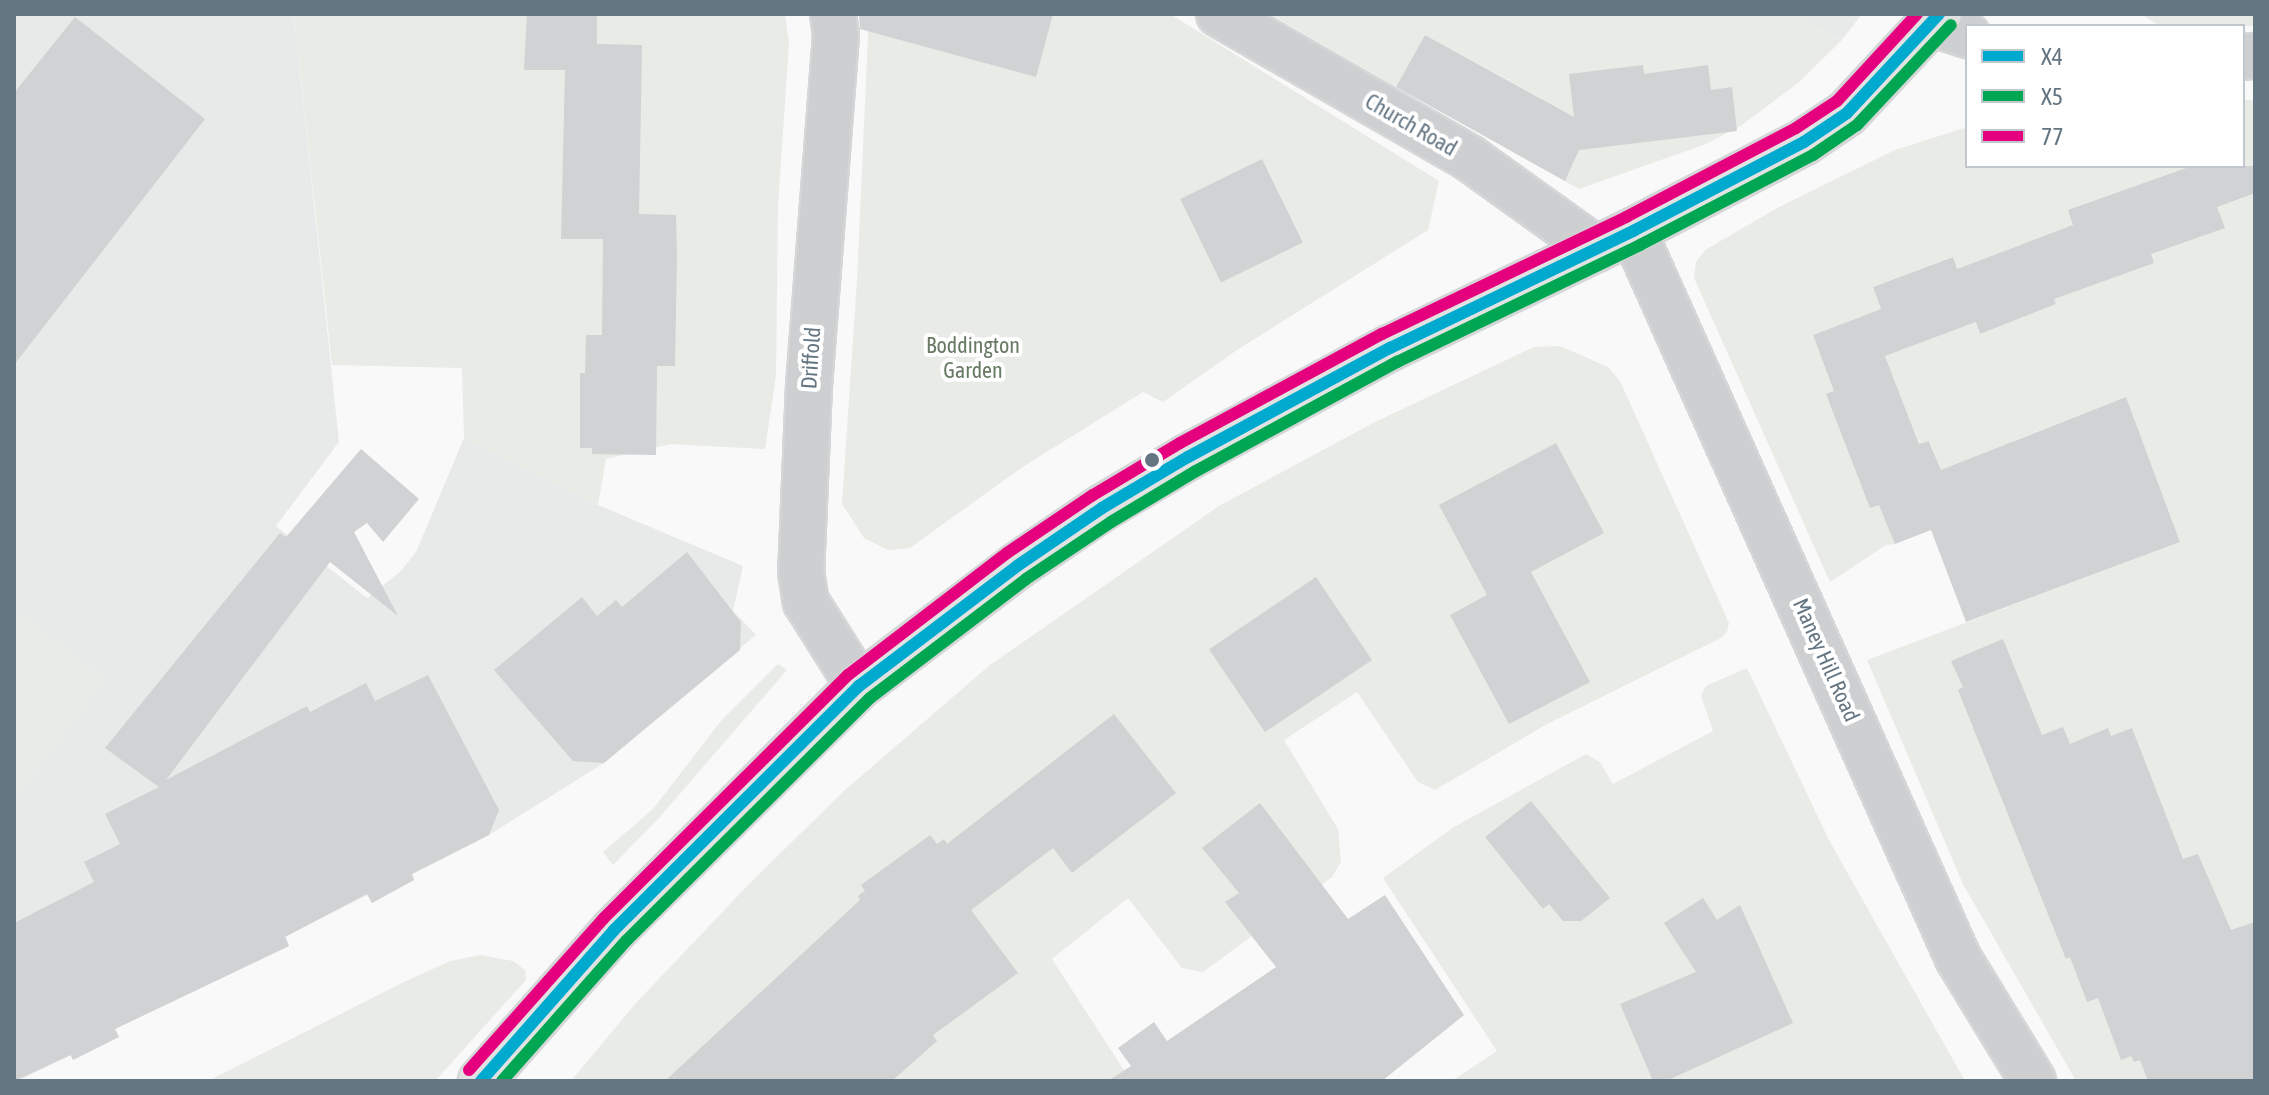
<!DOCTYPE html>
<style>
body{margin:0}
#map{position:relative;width:2269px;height:1095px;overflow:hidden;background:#f9f9f9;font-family:"Asap Condensed",sans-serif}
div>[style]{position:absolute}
.built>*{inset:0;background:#e8e9e9}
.green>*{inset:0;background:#e8ebe6}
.building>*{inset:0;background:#d0d2d3;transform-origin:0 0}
.roads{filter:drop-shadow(2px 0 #d5d6d7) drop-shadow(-2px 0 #d5d6d7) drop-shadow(0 2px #d5d6d7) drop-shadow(0 -2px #d5d6d7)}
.minor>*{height:44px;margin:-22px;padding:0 22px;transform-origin:22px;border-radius:22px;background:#cecfd0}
.major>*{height:44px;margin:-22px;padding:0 22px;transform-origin:22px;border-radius:22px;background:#e1e2e2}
.bus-1>*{height:12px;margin:-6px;padding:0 6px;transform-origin:6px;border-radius:6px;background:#00a9ce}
.bus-2>*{height:12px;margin:-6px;padding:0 6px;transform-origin:6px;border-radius:6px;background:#00a651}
.bus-3>*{height:12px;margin:-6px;padding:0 6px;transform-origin:6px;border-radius:6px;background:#e5007d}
.dots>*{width:22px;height:22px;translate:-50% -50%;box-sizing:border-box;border:4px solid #fff;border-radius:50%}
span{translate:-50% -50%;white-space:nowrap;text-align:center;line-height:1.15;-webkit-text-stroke:8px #fff;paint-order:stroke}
.street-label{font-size:22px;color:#657683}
.park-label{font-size:22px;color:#687a64}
.frame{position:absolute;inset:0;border:16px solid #657683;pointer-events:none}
.legend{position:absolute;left:1965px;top:24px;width:280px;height:144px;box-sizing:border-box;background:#fff;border:2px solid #c1c8cd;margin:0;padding:10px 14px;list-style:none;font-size:24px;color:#657683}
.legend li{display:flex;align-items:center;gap:16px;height:40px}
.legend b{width:40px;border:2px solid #c1c8cd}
</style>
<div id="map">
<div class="built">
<div style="clip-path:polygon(14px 14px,294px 14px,339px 442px,276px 526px,367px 598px,400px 572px,416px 552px,464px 438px,598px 505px,743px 566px,733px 611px,756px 635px,604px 763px,489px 835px,412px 874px,414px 880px,372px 903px,367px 895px,286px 936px,289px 946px,115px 1029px,119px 1037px,73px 1060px,70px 1055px,18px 1081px,14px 1081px)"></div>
<div style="clip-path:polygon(1795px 14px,1862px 14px,1841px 41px)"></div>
</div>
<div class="green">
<div style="clip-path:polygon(294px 14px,785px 14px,789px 43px,778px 206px,776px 376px,765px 449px,671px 444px,606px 459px,598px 505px,464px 438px,462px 368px,332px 365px)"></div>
<div style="clip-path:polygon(869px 14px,1170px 14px,1439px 181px,1428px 230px,1237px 350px,1163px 402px,1143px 392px,1021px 468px,910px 548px,888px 550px,864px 538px,842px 504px,857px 280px)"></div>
<div style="clip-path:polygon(1270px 14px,1795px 14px,1841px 41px,1798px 83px,1742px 125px,1706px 144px,1579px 189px,1511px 151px,1540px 98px,1510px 81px,1425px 35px,1396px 87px)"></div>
<div style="clip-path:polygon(2141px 14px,2255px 14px,2255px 26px,2160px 26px)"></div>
<div style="clip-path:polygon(2243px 100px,2255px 100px,2255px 1081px,2076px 1081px,1963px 884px,1867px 660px,2180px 542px,2126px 397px,2013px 441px,1959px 519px,1930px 441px,1919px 444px,1885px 356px,1976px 322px,1980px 334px,2056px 304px,2031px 241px,1957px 269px,1952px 257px,1873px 287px,1881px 309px,1813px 335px,1895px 544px,1886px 545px,1830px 582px,1694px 278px,1696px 262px,1705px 250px,1781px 206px,1895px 150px,1967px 127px,1967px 166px,2243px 166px)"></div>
<div style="clip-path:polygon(1560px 346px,1608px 367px,1620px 381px,1729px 623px,1727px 632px,1721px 638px,1547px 724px,1435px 790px,1418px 782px,1357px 692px,1284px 740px,1338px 829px,1341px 862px,1332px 877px,1203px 972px,1182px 968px,1128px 898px,1052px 959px,1131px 1081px,571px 1081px,636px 1003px,751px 882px,845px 790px,990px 665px,1219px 506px,1375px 422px,1534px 347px)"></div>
<div style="clip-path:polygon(14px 609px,106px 680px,14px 799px)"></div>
<div style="clip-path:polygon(778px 664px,787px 670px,658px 819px,613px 865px,603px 852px,653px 809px,721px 721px)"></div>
<div style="clip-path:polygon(1747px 668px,1830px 842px,1965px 1081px,1452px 1081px,1497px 1051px,1383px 878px,1454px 827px,1586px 754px,1600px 762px,1613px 784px,1713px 731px,1701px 696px,1706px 686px)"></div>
<div style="clip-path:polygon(481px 955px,513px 961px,525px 970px,526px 980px,435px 1081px,208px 1081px,402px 983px,450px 961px)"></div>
</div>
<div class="building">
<div style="clip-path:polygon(527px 14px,597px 14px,597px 44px,642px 45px,639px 214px,676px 215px,677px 255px,675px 366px,657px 366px,656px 455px,592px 454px,592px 448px,580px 448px,580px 373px,585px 373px,586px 335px,602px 335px,603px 239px,561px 239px,565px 70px,524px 70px)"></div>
<div style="clip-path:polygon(859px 14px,1053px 14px,1036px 77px,860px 29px)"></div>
<div style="clip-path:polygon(75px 17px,205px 119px,14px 365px,14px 93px)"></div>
<div style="clip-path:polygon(1425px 35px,1574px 117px,1569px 74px,1643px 65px,1644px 74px,1708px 65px,1711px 90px,1732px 87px,1737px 131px,1579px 150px,1565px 181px,1396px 87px)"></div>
<div style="left:1262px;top:159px;width:93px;height:91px;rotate:64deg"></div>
<div style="clip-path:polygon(2192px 166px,2255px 166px,2255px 193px,2217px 207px,2225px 228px,2151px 254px,2154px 263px,2054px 299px,2056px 304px,1980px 334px,1976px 322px,1885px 356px,1919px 444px,1929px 441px,1941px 470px,2126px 397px,2180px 542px,1966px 622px,1931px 530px,1895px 544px,1879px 505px,1870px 508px,1826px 394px,1834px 391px,1813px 335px,1881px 309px,1873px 287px,1953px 257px,1957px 269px,2073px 225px,2068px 210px)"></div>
<div style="clip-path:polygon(1556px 443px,1604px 533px,1531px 572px,1590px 682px,1509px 724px,1450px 615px,1487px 595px,1439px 505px)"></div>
<div style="clip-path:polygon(361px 449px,419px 499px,383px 542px,367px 523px,354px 532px,398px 616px,330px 562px,166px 780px,307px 706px,310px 712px,366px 683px,375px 701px,428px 675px,499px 810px,489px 835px,412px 874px,414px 880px,372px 903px,367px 894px,285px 937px,289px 946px,115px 1029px,119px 1037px,73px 1060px,71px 1055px,14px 1081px,14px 923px,94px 882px,84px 862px,120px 844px,105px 814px,159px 787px,105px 748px,280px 533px,286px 537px)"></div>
<div style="clip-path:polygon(687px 552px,741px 622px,740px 650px,604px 763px,573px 761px,494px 670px,582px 597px,597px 616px,616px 600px,622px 607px)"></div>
<div style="left:1316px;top:577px;width:100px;height:129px;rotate:56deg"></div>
<div style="clip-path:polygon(2003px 639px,2042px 735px,2063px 727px,2070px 744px,2108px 728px,2111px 736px,2132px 728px,2183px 859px,2198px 854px,2231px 930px,2255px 922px,2255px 1081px,2148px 1081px,2140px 1060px,2134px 1062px,2131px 1056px,2121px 1060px,2098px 998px,2087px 1002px,2070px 957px,2066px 959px,1958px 690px,1963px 687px,1951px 661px)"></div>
<div style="clip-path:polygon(1114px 714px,1176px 793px,1072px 873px,1053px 848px,971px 910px,1018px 973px,933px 1035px,937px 1041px,892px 1081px,665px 1081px,860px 900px,858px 896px,865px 891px,861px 885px,930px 835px,937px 844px,944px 839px,947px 844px)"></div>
<div style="clip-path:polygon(1531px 801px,1610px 898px,1581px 921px,1563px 921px,1549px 904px,1543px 909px,1485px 837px)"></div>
<div style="clip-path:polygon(1260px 803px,1348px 919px,1385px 895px,1464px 1015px,1382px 1081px,1108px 1081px,1131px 1066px,1118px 1048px,1154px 1022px,1167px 1041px,1276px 967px,1225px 902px,1239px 893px,1202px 848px)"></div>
<div style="clip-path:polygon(1703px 898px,1717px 920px,1740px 905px,1793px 1023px,1666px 1081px,1653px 1081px,1620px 1004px,1696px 972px,1664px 923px)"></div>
</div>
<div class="roads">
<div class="minor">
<div style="left:833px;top:14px;width:21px;rotate:82deg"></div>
<div style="left:836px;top:35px;width:351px;rotate:94.4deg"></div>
<div style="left:809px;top:385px;width:187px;rotate:92.4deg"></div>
<div style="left:801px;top:572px;width:30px;rotate:81deg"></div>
<div style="left:806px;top:602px;width:99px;rotate:57.8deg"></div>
<div style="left:1219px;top:14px;width:289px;rotate:29.9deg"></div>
<div style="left:1469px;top:158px;width:156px;rotate:35.6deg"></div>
<div style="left:1933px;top:24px;width:36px;rotate:18deg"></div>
<div style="left:2243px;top:57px;width:12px;rotate:-5deg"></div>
<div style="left:1633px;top:231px;width:796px;rotate:65.91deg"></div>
<div style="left:1958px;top:958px;width:144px;rotate:58.6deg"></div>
</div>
<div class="major">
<div style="left:481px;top:1081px;width:201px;rotate:-48.6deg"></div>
<div style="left:614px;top:930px;width:346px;rotate:-44.9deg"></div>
<div style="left:859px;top:686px;width:198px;rotate:-37.2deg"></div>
<div style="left:1017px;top:566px;width:103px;rotate:-34.3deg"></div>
<div style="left:1102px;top:508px;width:100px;rotate:-30.7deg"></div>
<div style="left:1188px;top:457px;width:230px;rotate:-28.4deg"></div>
<div style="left:1390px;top:348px;width:270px;rotate:-25.7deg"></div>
<div style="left:1633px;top:231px;width:193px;rotate:-27.5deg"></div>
<div style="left:1804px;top:142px;width:52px;rotate:-34deg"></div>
<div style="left:1847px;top:113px;width:135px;rotate:-47.1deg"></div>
</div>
</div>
<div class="bus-1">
<div style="left:481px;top:1081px;width:201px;rotate:-48.6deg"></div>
<div style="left:614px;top:930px;width:346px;rotate:-44.9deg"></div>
<div style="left:859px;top:686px;width:198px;rotate:-37.2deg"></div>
<div style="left:1017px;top:566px;width:103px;rotate:-34.3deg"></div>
<div style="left:1102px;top:508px;width:100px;rotate:-30.7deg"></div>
<div style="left:1188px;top:457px;width:230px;rotate:-28.4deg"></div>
<div style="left:1390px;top:348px;width:270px;rotate:-25.7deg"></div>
<div style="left:1633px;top:231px;width:193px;rotate:-27.5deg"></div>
<div style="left:1804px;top:142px;width:52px;rotate:-34deg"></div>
<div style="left:1847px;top:113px;width:135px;rotate:-47.1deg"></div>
</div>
<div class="bus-2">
<div style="left:502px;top:1081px;width:187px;rotate:-48.5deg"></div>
<div style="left:626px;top:941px;width:344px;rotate:-44.9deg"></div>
<div style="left:870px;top:698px;width:196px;rotate:-37.3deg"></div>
<div style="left:1026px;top:579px;width:102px;rotate:-33.8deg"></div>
<div style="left:1111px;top:522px;width:99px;rotate:-31deg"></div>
<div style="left:1196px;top:471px;width:229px;rotate:-28.5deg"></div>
<div style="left:1397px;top:362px;width:270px;rotate:-25.7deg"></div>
<div style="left:1640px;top:245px;width:195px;rotate:-27.5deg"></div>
<div style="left:1813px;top:155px;width:53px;rotate:-34.3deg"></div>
<div style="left:1857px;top:125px;width:137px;rotate:-46.8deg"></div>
</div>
<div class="bus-3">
<div style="left:469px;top:1070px;width:202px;rotate:-48.4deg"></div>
<div style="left:603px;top:919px;width:346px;rotate:-44.9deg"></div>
<div style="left:848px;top:675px;width:200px;rotate:-37.5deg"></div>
<div style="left:1007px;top:553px;width:104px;rotate:-34deg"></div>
<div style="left:1093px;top:495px;width:101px;rotate:-30.9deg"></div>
<div style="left:1180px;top:443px;width:230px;rotate:-28.4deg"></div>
<div style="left:1382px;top:334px;width:271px;rotate:-25.6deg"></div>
<div style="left:1626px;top:217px;width:192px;rotate:-27.6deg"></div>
<div style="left:1796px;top:128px;width:49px;rotate:-33.4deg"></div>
<div style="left:1837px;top:101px;width:118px;rotate:-47.4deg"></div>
</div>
<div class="dots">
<div style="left:1152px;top:460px;background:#657683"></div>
</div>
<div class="street-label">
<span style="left:1411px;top:125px;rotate:30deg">Church Road</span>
<span style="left:811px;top:358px;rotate:-86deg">Driffold</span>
<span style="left:1826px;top:660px;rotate:66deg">Maney Hill Road</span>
</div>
<div class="park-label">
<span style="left:973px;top:358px">Boddington<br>Garden</span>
</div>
<div class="frame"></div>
<ul class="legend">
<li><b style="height:10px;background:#00a9ce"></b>X4</li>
<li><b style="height:10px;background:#00a651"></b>X5</li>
<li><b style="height:10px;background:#e5007d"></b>77</li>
</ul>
</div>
